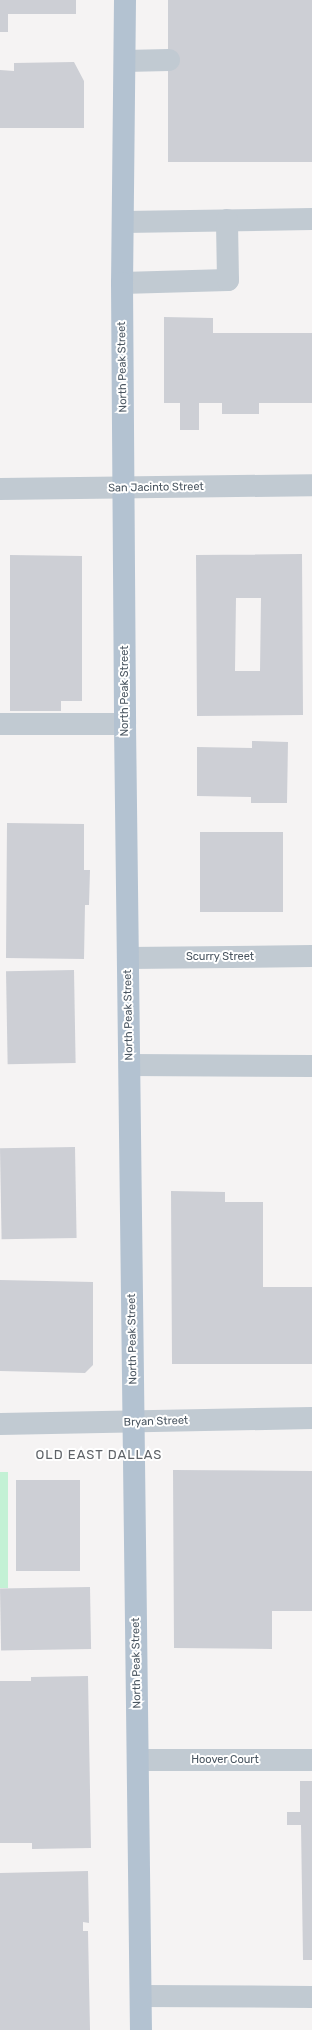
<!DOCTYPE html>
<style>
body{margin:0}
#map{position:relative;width:312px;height:2030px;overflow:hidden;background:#f5f3f3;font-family:Rubik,sans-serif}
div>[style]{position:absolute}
.green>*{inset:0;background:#c3f1d5;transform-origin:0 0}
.building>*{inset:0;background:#cdcfd5;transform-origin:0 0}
.minor>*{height:22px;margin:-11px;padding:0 11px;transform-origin:11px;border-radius:11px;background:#c1cad2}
.major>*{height:22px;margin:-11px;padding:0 11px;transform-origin:11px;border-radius:11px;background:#b3c2d1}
span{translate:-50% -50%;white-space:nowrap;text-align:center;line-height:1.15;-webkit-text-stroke:4px #fff;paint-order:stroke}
.street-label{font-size:11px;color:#4a5661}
.quarter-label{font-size:13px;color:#5f6368;letter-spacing:1px}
</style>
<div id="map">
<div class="green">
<div style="left:0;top:1472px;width:8px;height:116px"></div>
</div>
<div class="building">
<div style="clip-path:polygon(0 0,76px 0,76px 14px,8px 14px,8px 32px,0 32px)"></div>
<div style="left:168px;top:0;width:144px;height:162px"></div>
<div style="clip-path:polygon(74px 62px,84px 81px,84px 128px,0 128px,0 70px,14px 71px,14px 63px)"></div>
<div style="clip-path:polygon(164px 317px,213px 318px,213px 333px,312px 333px,312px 403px,259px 403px,259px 414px,222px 414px,222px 403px,199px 403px,199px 430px,180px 430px,180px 403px,164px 403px)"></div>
<div style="clip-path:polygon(evenodd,302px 554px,303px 715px,197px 716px,196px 555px,302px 554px,236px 598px,261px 598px,260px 671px,235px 671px,236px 598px)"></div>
<div style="clip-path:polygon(10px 555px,82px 556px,82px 701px,61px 701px,61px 711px,10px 711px)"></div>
<div style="clip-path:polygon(252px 741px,288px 742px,287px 803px,251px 803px,251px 797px,197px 796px,197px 747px,252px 748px)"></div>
<div style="clip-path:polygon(7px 823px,84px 824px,84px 870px,90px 870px,89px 905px,85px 905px,84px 959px,6px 958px)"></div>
<div style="left:200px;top:832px;width:83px;height:80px"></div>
<div style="left:74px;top:970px;width:93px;height:68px;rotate:89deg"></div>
<div style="left:75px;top:1147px;width:91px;height:75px;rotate:89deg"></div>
<div style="clip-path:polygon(171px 1191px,225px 1192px,225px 1202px,263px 1202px,263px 1287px,312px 1287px,312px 1364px,172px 1364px)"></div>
<div style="clip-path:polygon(0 1280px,93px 1282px,93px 1365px,85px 1373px,0 1371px)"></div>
<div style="clip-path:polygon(173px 1470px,312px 1471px,312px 1611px,272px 1611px,272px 1649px,174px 1648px)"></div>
<div style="left:16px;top:1480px;width:64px;height:91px"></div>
<div style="left:90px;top:1587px;width:62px;height:90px;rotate:89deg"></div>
<div style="clip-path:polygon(88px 1676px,91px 1848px,32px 1849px,32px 1843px,0 1843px,0 1681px,31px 1681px,31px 1677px)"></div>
<div style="clip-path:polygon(300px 1781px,312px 1781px,312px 1960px,303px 1960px,301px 1825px,287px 1825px,287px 1812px,300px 1812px)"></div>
<div style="clip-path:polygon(88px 1871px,89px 1923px,83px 1922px,83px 1931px,88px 1931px,90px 2030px,0 2030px,0 1873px)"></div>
</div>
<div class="minor">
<div style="left:125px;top:61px;width:44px;rotate:-1.3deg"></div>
<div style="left:124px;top:222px;width:188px;rotate:-0.9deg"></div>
<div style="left:122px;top:283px;width:106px;rotate:-1.6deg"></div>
<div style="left:228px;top:280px;width:60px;rotate:-91deg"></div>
<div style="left:0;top:489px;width:312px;rotate:-0.7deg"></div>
<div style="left:0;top:724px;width:125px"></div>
<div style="left:128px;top:958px;width:184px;rotate:-0.6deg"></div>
<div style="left:130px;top:1065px;width:182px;rotate:0.3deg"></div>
<div style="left:0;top:1424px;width:312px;rotate:-1.1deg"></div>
<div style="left:139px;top:1760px;width:173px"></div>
<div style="left:141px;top:1996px;width:171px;rotate:0.3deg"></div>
</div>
<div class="major">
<div style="left:125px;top:0;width:283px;rotate:90.6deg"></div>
<div style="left:122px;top:283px;width:441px;rotate:89.6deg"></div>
<div style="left:125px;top:724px;width:1306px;rotate:89.3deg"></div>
</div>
<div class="street-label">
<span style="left:123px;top:367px;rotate:-91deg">North Peak Street</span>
<span style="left:156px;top:488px;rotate:-1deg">San Jacinto Street</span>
<span style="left:125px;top:691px;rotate:-90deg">North Peak Street</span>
<span style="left:220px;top:957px">Scurry Street</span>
<span style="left:129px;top:1015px;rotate:-91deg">North Peak Street</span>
<span style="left:133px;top:1339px;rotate:-91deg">North Peak Street</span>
<span style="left:156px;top:1422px;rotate:-2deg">Bryan Street</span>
<span style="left:137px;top:1663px;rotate:-91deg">North Peak Street</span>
<span style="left:225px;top:1760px">Hoover Court</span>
</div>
<div class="quarter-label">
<span style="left:99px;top:1455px">OLD EAST DALLAS</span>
</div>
</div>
